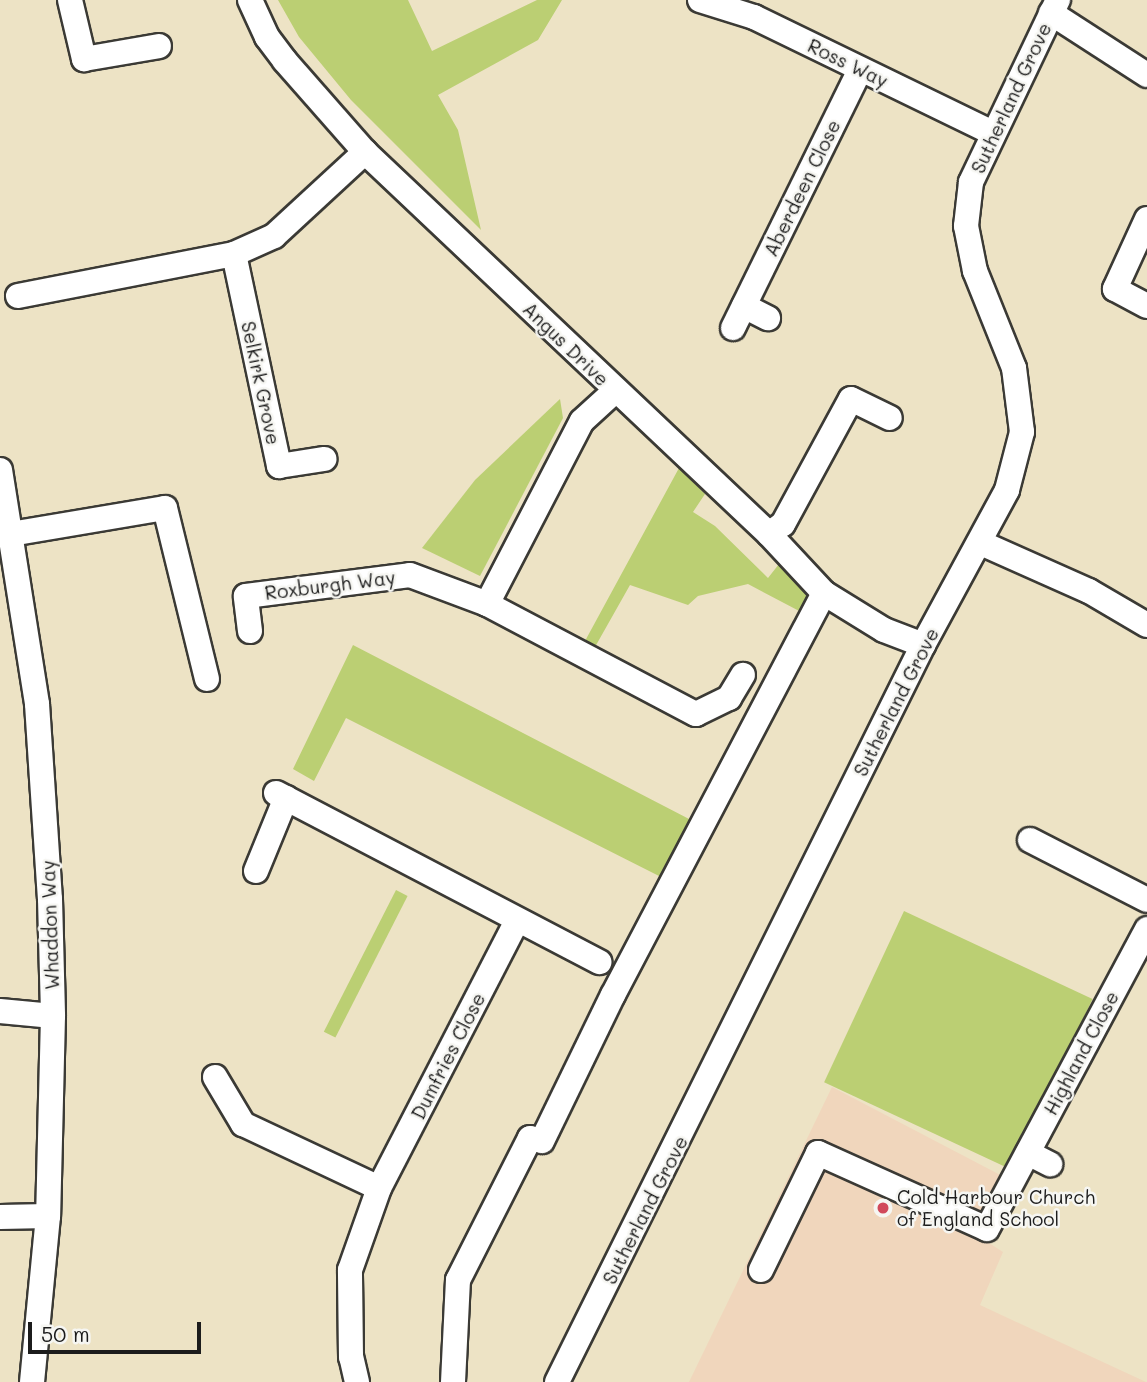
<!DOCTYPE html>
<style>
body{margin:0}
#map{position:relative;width:1147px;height:1382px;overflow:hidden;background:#ede3c5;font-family:Mali,sans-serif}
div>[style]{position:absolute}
.built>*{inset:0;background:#f0d6bc}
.green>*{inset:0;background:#bbcf73;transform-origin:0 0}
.roads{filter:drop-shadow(2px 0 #3b3a35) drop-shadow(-2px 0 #3b3a35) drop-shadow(0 2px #3b3a35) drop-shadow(0 -2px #3b3a35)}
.minor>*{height:24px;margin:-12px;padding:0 12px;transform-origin:12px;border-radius:12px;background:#fff}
.dots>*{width:19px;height:19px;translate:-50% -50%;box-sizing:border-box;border:4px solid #f6f6f2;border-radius:50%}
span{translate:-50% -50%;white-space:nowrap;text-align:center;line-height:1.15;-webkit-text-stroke:5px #f6f6f2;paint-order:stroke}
.street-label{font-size:19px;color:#1c1c1c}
.poi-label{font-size:19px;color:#1c1c1c}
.left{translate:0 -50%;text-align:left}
.scale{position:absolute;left:28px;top:1322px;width:173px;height:32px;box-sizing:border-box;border:4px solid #1c1c1c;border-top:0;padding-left:9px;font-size:21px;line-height:24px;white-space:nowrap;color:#1c1c1c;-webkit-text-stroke:5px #f6f6f2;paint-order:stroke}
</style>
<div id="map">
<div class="built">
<div style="clip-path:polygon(832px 1087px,1008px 1179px,978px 1236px,1003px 1252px,980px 1305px,1146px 1382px,689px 1382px)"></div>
</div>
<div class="green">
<div style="clip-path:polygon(278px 0,408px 0,432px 51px,537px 0,562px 0,538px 40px,438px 95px,458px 130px,481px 230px,351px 100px,299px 37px)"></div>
<div style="clip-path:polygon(560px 399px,563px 418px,480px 576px,422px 548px,475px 480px)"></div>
<div style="clip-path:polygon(679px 468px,705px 494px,693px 512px,715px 526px,768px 578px,779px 564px,813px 596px,803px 613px,748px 584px,698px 596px,688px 605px,630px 585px,595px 647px,585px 641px)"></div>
<div style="clip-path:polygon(353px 645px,691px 820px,661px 877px,346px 718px,314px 781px,293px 769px)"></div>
<div style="left:396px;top:890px;width:13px;height:159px;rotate:27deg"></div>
<div style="left:904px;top:911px;width:208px;height:189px;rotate:25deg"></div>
</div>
<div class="roads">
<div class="minor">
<div style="left:70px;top:0;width:61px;rotate:76.7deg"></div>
<div style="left:84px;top:59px;width:76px;rotate:-9.8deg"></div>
<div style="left:250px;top:0;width:41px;rotate:65.3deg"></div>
<div style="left:267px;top:37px;width:30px;rotate:53deg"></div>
<div style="left:285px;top:61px;width:121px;rotate:48.7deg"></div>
<div style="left:365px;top:152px;width:556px;rotate:43.4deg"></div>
<div style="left:769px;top:534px;width:81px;rotate:47deg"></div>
<div style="left:824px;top:593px;width:70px;rotate:31.7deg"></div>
<div style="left:884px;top:630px;width:42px;rotate:21deg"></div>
<div style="left:700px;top:0;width:57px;rotate:17.5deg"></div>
<div style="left:754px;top:17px;width:266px;rotate:25.9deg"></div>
<div style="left:1051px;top:13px;width:114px;rotate:32.9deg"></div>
<div style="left:1147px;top:219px;width:77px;rotate:114.6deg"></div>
<div style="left:1115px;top:289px;width:36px;rotate:28deg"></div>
<div style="left:234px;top:254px;width:217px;rotate:78deg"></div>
<div style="left:279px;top:466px;width:46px;rotate:-8.8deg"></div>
<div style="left:18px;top:296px;width:220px;rotate:-11deg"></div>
<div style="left:234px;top:254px;width:44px;rotate:-24.2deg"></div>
<div style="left:274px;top:236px;width:124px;rotate:-42.7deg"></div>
<div style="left:744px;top:306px;width:27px;rotate:27deg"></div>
<div style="left:733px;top:328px;width:288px;rotate:-63.8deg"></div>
<div style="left:0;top:470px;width:237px;rotate:81deg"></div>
<div style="left:37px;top:704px;width:195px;rotate:86.2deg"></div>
<div style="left:50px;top:899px;width:117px;rotate:88.5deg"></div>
<div style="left:53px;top:1016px;width:200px;rotate:91.4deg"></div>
<div style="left:48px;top:1216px;width:167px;rotate:95.5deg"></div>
<div style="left:11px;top:534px;width:156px;rotate:-9.6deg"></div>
<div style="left:165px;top:508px;width:176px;rotate:76.2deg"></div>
<div style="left:769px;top:534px;width:17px;rotate:-36deg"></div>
<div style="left:783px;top:524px;width:142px;rotate:-61.5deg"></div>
<div style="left:851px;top:399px;width:43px;rotate:26deg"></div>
<div style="left:981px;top:543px;width:118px;rotate:24deg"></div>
<div style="left:1089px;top:591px;width:67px;rotate:30.4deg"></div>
<div style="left:487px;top:604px;width:206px;rotate:-62.6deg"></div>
<div style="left:582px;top:421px;width:45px;rotate:-42.3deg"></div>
<div style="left:250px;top:631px;width:35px;rotate:-97deg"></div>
<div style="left:246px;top:596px;width:165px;rotate:-7.3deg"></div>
<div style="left:410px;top:575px;width:82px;rotate:20.6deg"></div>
<div style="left:487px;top:604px;width:236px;rotate:27.8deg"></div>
<div style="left:696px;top:714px;width:37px;rotate:-26deg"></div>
<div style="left:729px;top:698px;width:27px;rotate:-59deg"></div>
<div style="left:276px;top:793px;width:365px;rotate:27.6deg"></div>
<div style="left:1030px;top:840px;width:131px;rotate:27.1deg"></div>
<div style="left:256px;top:871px;width:79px;rotate:-67.7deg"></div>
<div style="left:0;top:1011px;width:53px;rotate:5.4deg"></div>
<div style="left:215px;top:1077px;width:55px;rotate:59.2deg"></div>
<div style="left:243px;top:1124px;width:150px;rotate:25.2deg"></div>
<div style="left:1028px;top:1153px;width:25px;rotate:27deg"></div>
<div style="left:0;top:1217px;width:48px;rotate:-1.2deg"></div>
<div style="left:761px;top:1270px;width:130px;rotate:-64deg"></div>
<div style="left:818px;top:1153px;width:185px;rotate:24.2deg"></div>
<div style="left:987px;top:1229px;width:340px;rotate:-61.9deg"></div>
<div style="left:357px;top:1382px;width:26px;rotate:-103deg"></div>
<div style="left:351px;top:1357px;width:87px;rotate:-90.7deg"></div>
<div style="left:350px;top:1270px;width:87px;rotate:-70.5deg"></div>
<div style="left:379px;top:1188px;width:299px;rotate:-62.7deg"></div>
<div style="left:453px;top:1382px;width:102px;rotate:-87.2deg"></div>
<div style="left:458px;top:1280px;width:159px;rotate:-63.1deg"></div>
<div style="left:530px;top:1138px;width:12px;rotate:14deg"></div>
<div style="left:542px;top:1141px;width:162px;rotate:-64.1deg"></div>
<div style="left:613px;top:995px;width:454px;rotate:-62.3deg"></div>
<div style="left:557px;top:1382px;width:823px;rotate:-63.59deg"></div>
<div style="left:923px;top:645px;width:176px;rotate:-61.5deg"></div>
<div style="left:1007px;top:490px;width:60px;rotate:-75.5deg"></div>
<div style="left:1022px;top:432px;width:64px;rotate:-97.1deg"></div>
<div style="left:1014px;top:368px;width:105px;rotate:-111.9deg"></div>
<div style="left:975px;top:271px;width:46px;rotate:-101.3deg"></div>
<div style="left:966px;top:226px;width:44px;rotate:-83.5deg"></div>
<div style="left:971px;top:182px;width:202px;rotate:-64.5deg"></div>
</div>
</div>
<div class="dots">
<div style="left:883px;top:1208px;background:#d1495b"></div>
</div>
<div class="street-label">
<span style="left:848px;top:63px;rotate:26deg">Ross Way</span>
<span style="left:1011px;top:98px;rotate:-65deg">Sutherland Grove</span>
<span style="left:802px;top:188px;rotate:-64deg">Aberdeen Close</span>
<span style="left:566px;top:344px;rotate:44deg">Angus Drive</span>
<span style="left:261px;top:383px;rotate:78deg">Selkirk Grove</span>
<span style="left:330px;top:585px;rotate:-7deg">Roxburgh Way</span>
<span style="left:896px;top:702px;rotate:-63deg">Sutherland Grove</span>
<span style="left:50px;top:925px;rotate:-92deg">Whaddon Way</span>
<span style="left:1081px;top:1053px;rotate:-62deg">Highland Close</span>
<span style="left:448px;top:1056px;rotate:-63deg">Dumfries Close</span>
<span style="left:645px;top:1210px;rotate:-63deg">Sutherland Grove</span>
</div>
<div class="poi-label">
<span class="left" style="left:897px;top:1208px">Cold Harbour Church<br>of England School</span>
</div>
<div class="scale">50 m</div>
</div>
